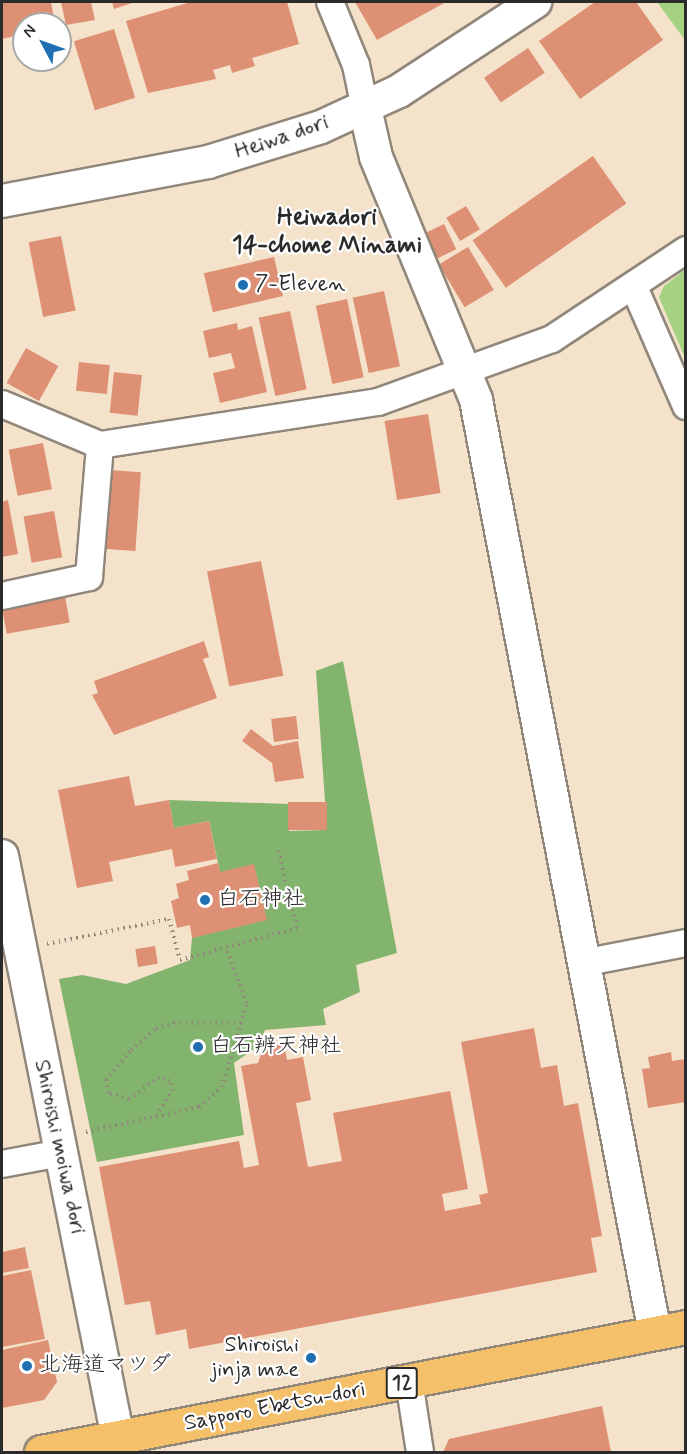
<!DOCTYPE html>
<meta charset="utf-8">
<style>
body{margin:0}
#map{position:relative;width:687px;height:1454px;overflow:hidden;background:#f4e2ca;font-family:Mynerve,"Klee One",sans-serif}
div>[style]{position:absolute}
.green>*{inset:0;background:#a4d280}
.forest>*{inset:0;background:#83b46e}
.building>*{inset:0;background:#de9074;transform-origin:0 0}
.path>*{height:4px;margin-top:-2px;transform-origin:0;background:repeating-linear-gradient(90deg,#90867a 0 1.5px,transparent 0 6px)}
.roads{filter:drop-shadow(2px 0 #90867a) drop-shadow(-2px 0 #90867a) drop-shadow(0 2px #90867a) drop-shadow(0 -2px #90867a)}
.minor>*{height:26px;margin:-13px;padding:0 13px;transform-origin:13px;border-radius:13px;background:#fff}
.tertiary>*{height:32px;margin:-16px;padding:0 16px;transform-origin:16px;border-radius:16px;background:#fff}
.trunk>*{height:33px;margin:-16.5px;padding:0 16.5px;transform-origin:16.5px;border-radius:16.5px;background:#f4c16a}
.dots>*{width:16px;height:16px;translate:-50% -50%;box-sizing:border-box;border:3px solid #fff;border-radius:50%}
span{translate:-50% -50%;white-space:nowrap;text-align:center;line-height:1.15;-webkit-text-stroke:4.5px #fff;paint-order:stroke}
.shield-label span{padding:2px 4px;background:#fff;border:2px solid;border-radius:4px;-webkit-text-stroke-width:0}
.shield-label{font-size:21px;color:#2b2b2b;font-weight:700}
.street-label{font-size:22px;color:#2b2b2b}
.poi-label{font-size:22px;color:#2b2b2b}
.left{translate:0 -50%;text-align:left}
.right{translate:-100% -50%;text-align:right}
.neighbourhood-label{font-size:24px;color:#2b2b2b;font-weight:700}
.frame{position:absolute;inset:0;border:3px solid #2b2b2b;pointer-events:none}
.north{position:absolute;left:12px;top:12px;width:60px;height:60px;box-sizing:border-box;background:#fff;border:2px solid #aaa;border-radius:50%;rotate:311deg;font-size:16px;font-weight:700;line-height:24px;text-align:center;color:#2b2b2b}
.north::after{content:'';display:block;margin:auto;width:21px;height:27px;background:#1f6fb2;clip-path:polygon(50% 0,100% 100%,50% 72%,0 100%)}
</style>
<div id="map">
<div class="green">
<div style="clip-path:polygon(657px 2px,685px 2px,685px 40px)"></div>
<div style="clip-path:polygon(685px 270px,685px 358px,659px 297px,664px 286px)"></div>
</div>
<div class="forest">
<div style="clip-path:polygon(343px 661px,397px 953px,356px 965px,360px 992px,323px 1009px,326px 1025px,265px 1030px,258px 1046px,234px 1063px,244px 1135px,97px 1162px,59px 979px,82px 975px,126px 984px,190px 960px,192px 938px,220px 872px,209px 821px,174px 828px,169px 800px,288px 804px,289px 831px,327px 830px,316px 671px)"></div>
</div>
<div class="building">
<div style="clip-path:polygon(2px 2px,51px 2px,55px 24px,24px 24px,24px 34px,2px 39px)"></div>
<div style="clip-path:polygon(61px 2px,91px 2px,95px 20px,66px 25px)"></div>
<div style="clip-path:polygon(112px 2px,135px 2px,114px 9px)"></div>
<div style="clip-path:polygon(191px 2px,287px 2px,299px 44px,252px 58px,255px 66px,232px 73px,230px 65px,213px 70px,216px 79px,148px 93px,126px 21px)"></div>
<div style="clip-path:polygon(355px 2px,446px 2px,377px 40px)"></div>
<div style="clip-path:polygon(595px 2px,636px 2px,663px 40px,580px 99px,539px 41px)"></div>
<div style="left:114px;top:29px;width:72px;height:42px;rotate:73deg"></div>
<div style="left:528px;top:48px;width:30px;height:53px;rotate:56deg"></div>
<div style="left:593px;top:156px;width:58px;height:147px;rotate:55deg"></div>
<div style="left:466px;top:206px;width:27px;height:23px;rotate:59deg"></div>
<div style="left:444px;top:224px;width:28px;height:23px;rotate:64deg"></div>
<div style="left:61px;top:236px;width:76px;height:33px;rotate:79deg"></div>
<div style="left:468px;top:247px;width:50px;height:34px;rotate:59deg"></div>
<div style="left:274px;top:257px;width:40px;height:72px;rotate:77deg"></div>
<div style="left:384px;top:291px;width:77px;height:32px;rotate:78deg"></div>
<div style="left:347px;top:299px;width:80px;height:32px;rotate:78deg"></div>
<div style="left:290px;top:311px;width:80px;height:32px;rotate:78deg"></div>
<div style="clip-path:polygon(237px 323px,238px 330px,252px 326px,267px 392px,220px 403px,213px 373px,235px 368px,231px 353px,209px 358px,203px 331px)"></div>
<div style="left:26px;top:348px;width:37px;height:40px;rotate:29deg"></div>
<div style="left:79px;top:362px;width:31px;height:29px;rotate:6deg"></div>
<div style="left:114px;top:372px;width:28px;height:41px;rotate:6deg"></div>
<div style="left:428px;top:414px;width:80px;height:44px;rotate:81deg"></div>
<div style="left:43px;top:443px;width:47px;height:35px;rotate:79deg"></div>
<div style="left:109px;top:470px;width:32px;height:79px;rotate:4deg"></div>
<div style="clip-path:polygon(8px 500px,18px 554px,2px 557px,2px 502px)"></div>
<div style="left:54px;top:511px;width:47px;height:31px;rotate:80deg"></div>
<div style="left:261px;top:561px;width:117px;height:55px;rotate:79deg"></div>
<div style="left:65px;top:596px;width:27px;height:64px;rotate:80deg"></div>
<div style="clip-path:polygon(204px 641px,209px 657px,203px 659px,217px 698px,114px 735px,92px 695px,98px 693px,94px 681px)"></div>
<div style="left:296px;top:716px;width:23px;height:25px;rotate:83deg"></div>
<div style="clip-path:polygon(251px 729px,273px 746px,298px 741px,304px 778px,275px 782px,272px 763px,242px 741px)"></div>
<div style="clip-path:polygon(129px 776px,135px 806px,169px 800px,174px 828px,209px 821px,217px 859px,175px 867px,172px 849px,109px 862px,113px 881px,77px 888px,58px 790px)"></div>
<div style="left:327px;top:802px;width:28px;height:39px;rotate:90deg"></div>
<div style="clip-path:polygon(218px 863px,220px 872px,254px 864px,267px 920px,192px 938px,190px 925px,177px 928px,171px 901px,179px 898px,176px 884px,189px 880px,187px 871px)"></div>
<div style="left:155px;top:946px;width:18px;height:20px;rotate:81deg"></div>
<div style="clip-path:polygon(534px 1028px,541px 1068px,557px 1065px,564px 1106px,578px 1103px,602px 1236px,591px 1238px,597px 1272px,189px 1349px,186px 1329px,156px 1335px,150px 1301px,125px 1305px,99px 1167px,239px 1141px,244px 1168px,259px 1165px,241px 1066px,258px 1063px,263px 1048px,284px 1044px,287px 1060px,303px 1057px,311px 1100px,296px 1103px,308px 1167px,342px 1161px,333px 1113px,450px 1091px,468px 1189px,442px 1194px,445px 1211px,481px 1204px,479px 1195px,488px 1193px,461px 1042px)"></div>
<div style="clip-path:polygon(671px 1052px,672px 1061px,686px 1059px,686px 1102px,648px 1108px,642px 1069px,650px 1068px,648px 1057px)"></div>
<div style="clip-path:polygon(25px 1247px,29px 1268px,2px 1273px,2px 1252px)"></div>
<div style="clip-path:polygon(31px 1270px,45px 1339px,2px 1347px,2px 1276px)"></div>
<div style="clip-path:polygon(48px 1340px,57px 1382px,44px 1400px,2px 1408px,2px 1350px)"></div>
<div style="clip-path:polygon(602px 1406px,611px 1452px,443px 1452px,449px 1439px)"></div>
</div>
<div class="path">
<div style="left:47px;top:944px;width:125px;rotate:-11.6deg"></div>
<div style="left:169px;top:919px;width:42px;rotate:75deg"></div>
<div style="left:180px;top:960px;width:121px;rotate:-15.3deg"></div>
<div style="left:297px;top:928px;width:81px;rotate:-103.5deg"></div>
<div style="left:156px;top:1116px;width:30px;rotate:-57deg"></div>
<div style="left:172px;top:1091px;width:10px;rotate:-101deg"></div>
<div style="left:170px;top:1081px;width:12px;rotate:-160deg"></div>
<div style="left:159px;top:1077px;width:37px;rotate:144deg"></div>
<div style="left:129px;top:1099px;width:22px;rotate:-164deg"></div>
<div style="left:108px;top:1093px;width:13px;rotate:-99deg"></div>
<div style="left:106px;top:1080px;width:39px;rotate:-50deg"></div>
<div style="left:131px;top:1050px;width:33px;rotate:-41deg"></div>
<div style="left:156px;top:1028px;width:19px;rotate:-16deg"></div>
<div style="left:174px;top:1023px;width:67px"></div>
<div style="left:86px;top:1132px;width:116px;rotate:-12.5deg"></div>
<div style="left:199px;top:1107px;width:30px;rotate:-41deg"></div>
<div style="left:222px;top:1087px;width:88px;rotate:-73.4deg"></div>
<div style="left:247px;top:1003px;width:59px;rotate:-110.9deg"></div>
</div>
<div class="roads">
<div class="minor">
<div style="left:330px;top:2px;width:68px;rotate:67.6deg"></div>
<div style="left:356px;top:65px;width:44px;rotate:78.2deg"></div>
<div style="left:634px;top:287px;width:130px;rotate:66.4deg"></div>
<div style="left:2px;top:404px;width:106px;rotate:22.7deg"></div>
<div style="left:100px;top:445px;width:281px;rotate:-8.8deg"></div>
<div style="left:378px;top:402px;width:185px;rotate:-19.9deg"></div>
<div style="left:552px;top:339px;width:161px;rotate:-33.6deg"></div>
<div style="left:2px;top:596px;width:89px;rotate:-12.3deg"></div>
<div style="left:89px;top:577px;width:132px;rotate:-85.2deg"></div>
<div style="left:587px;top:962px;width:101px;rotate:-10.9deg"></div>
<div style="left:2px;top:1164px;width:60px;rotate:-10.6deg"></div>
<div style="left:409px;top:1381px;width:72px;rotate:81.2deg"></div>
</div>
<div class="tertiary">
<div style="left:365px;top:108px;width:50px;rotate:77.3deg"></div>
<div style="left:376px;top:157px;width:263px;rotate:67.6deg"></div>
<div style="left:476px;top:400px;width:950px;rotate:79.14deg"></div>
<div style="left:2px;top:201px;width:210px;rotate:-10.7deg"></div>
<div style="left:208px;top:162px;width:118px;rotate:-17.2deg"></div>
<div style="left:321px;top:127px;width:86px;rotate:-24.8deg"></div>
<div style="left:399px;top:91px;width:163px;rotate:-33.2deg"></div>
<div style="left:2px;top:856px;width:593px;rotate:78.73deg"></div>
</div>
<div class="trunk">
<div style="left:41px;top:1452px;width:657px;rotate:-10.97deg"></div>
</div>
</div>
<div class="dots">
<div style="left:243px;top:285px;background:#1f6fb2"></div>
<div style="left:205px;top:900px;background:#1f6fb2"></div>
<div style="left:198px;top:1047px;background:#1f6fb2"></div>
<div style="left:311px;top:1358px;background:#1f6fb2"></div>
<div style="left:27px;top:1366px;background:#1f6fb2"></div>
</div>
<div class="shield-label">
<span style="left:402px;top:1383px">12</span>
</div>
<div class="street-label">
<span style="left:282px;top:138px;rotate:-19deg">Heiwa dori</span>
<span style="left:59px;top:1147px;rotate:78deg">Shiroishi moiwa dori</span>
<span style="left:275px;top:1407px;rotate:-11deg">Sapporo Ebetsu-dori</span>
</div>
<div class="poi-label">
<span class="left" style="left:255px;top:285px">7-Eleven</span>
<span class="left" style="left:217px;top:900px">白石神社</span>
<span class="left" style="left:210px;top:1047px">白石辨天神社</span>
<span class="right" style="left:299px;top:1358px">Shiroishi<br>jinja mae</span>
<span class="left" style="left:39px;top:1366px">北海道マツダ</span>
</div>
<div class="neighbourhood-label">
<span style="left:327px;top:232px">Heiwadori<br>14-chome Minami</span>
</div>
<div class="frame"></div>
<div class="north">N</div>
</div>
